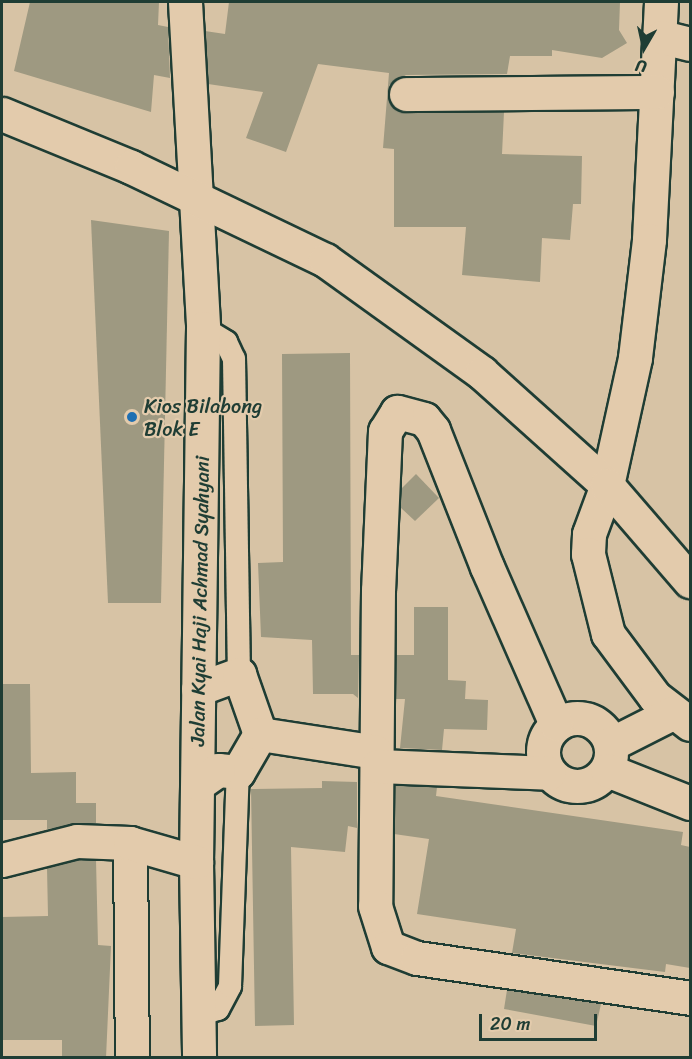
<!DOCTYPE html>
<style>
body{margin:0}
#map{position:relative;width:692px;height:1059px;overflow:hidden;background:#d7c3a5;font-family:Sriracha,sans-serif}
div>[style]{position:absolute}
.building>*{inset:0;background:#9e9981}
.roads{filter:drop-shadow(2px 0 #1f3d34) drop-shadow(-2px 0 #1f3d34) drop-shadow(0 2px #1f3d34) drop-shadow(0 -2px #1f3d34)}
.service>*{height:22px;margin:-11px;padding:0 11px;transform-origin:11px;border-radius:11px;background:#e3cbac}
.minor>*{height:33px;margin:-16.5px;padding:0 16.5px;transform-origin:16.5px;border-radius:16.5px;background:#e3cbac}
.minor>.ring{margin:-16.5px;padding:0;box-sizing:content-box;background:none;border:33px solid #e3cbac;border-radius:50%}
.dots>*{width:16px;height:16px;translate:-50% -50%;box-sizing:border-box;border:3px solid #e3cbac;border-radius:50%}
span{translate:-50% -50%;white-space:nowrap;text-align:center;line-height:1.15;-webkit-text-stroke:4.5px #e3cbac;paint-order:stroke}
.poi-label{font-size:20px;color:#1f3d34}
.left{translate:0 -50%;text-align:left}
.street-label{font-size:20px;color:#1f3d34}
.frame{position:absolute;inset:0;border:3px solid #1f3d34;pointer-events:none}
.north{position:absolute;left:614px;top:18px;width:60px;height:60px;-webkit-text-stroke:4px #e3cbac;paint-order:stroke;rotate:189deg;font-size:16px;font-weight:700;line-height:24px;text-align:center;color:#1f3d34}
.north::after{content:'';display:block;margin:auto;width:21px;height:27px;background:#1f3d34;clip-path:polygon(50% 0,100% 100%,50% 72%,0 100%)}
.scale{position:absolute;left:479px;top:1014px;width:118px;height:27px;box-sizing:border-box;border:3px solid #1f3d34;border-top:0;padding-left:8px;font-size:18px;line-height:21px;white-space:nowrap;color:#1f3d34;-webkit-text-stroke:4px #e3cbac;paint-order:stroke}
</style>
<div id="map">
<div class="building">
<div style="clip-path:polygon(30px 2px,159px 2px,158px 25px,168px 27px,170px 78px,154px 75px,151px 112px,14px 71px)"></div>
<div style="clip-path:polygon(229px 2px,620px 2px,619px 30px,627px 43px,602px 58px,552px 50px,552px 56px,510px 56px,507px 74px,406px 75px,389px 85px,390px 104px,406px 113px,504px 112px,502px 154px,582px 156px,581px 204px,573px 204px,570px 240px,542px 238px,540px 282px,462px 275px,466px 227px,394px 227px,394px 149px,383px 148px,389px 73px,318px 64px,286px 152px,246px 138px,263px 92px,208px 84px,205px 31px,225px 34px)"></div>
<div style="clip-path:polygon(91px 220px,169px 231px,161px 603px,108px 603px)"></div>
<div style="clip-path:polygon(350px 353px,351px 655px,359px 655px,358px 698px,353px 694px,313px 694px,312px 640px,261px 637px,258px 563px,283px 562px,282px 354px)"></div>
<div style="clip-path:polygon(416px 474px,439px 498px,415px 521px,400px 507px,401px 489px)"></div>
<div style="clip-path:polygon(414px 607px,448px 607px,448px 680px,466px 681px,465px 699px,488px 700px,487px 730px,444px 729px,442px 750px,400px 748px,405px 699px,396px 699px,396px 655px,414px 655px)"></div>
<div style="clip-path:polygon(2px 684px,30px 684px,31px 773px,76px 772px,76px 803px,96px 803px,96px 823px,47px 829px,47px 820px,2px 820px)"></div>
<div style="clip-path:polygon(322px 781px,357px 782px,357px 828px,348px 826px,345px 852px,291px 847px,294px 1025px,255px 1026px,251px 789px,322px 788px)"></div>
<div style="clip-path:polygon(395px 785px,437px 787px,436px 796px,683px 832px,681px 845px,690px 847px,690px 968px,666px 964px,665px 972px,512px 953px,516px 929px,417px 914px,429px 839px,394px 834px)"></div>
<div style="clip-path:polygon(79px 860px,96px 860px,98px 945px,111px 946px,106px 1058px,62px 1058px,62px 1040px,2px 1040px,2px 917px,48px 916px,47px 868px)"></div>
<div style="clip-path:polygon(507px 990px,601px 1004px,596px 1026px,504px 1009px)"></div>
</div>
<div class="roads">
<div class="service">
<div style="left:203px;top:328px;width:27px;rotate:31deg"></div>
<div style="left:226px;top:342px;width:19px;rotate:65deg"></div>
<div style="left:234px;top:359px;width:315px;rotate:89.1deg"></div>
<div style="left:199px;top:1015px;width:20px;rotate:-18deg"></div>
<div style="left:218px;top:1009px;width:26px;rotate:-62deg"></div>
<div style="left:230px;top:986px;width:214px;rotate:-87.9deg"></div>
</div>
<div class="minor">
<div style="left:185px;top:2px;width:326px;rotate:86.8deg"></div>
<div style="left:203px;top:328px;width:534px;rotate:90.75deg"></div>
<div style="left:196px;top:862px;width:196px;rotate:89.1deg"></div>
<div style="left:661px;top:2px;width:238px;rotate:92.9deg"></div>
<div style="left:649px;top:240px;width:119px;rotate:96.8deg"></div>
<div style="left:635px;top:358px;width:130px;rotate:102.4deg"></div>
<div style="left:607px;top:485px;width:52px;rotate:110.2deg"></div>
<div style="left:589px;top:534px;width:20px;rotate:93deg"></div>
<div style="left:588px;top:554px;width:82px;rotate:76deg"></div>
<div style="left:608px;top:634px;width:79px;rotate:53.3deg"></div>
<div style="left:655px;top:697px;width:44px;rotate:37.6deg"></div>
<div style="left:662px;top:37px;width:29px;rotate:14deg"></div>
<div style="left:406px;top:94px;width:251px;rotate:-0.5deg"></div>
<div style="left:2px;top:114px;width:139px;rotate:22.3deg"></div>
<div style="left:131px;top:167px;width:215px;rotate:25.6deg"></div>
<div style="left:325px;top:260px;width:193px;rotate:35.7deg"></div>
<div style="left:482px;top:373px;width:168px;rotate:41.9deg"></div>
<div style="left:607px;top:485px;width:127px;rotate:49.2deg"></div>
<div style="left:198px;top:689px;width:44px;rotate:-20.1deg"></div>
<div style="left:239px;top:674px;width:64px;rotate:70.7deg"></div>
<div style="left:260px;top:734px;width:44px;rotate:120.1deg"></div>
<div style="left:238px;top:772px;width:20px;rotate:-174deg"></div>
<div style="left:218px;top:770px;width:24px;rotate:145deg"></div>
<div class="ring" style="left:543px;top:718px;width:35px;height:35px"></div>
<div style="left:556px;top:724px;width:171px;rotate:-113.7deg"></div>
<div style="left:487px;top:567px;width:147px;rotate:-111.5deg"></div>
<div style="left:433px;top:430px;width:14px;rotate:-129deg"></div>
<div style="left:424px;top:419px;width:28px;rotate:-165deg"></div>
<div style="left:397px;top:412px;width:22px;rotate:122deg"></div>
<div style="left:385px;top:431px;width:159px;rotate:92.5deg"></div>
<div style="left:378px;top:590px;width:316px;rotate:90.5deg"></div>
<div style="left:375px;top:906px;width:43px;rotate:72.4deg"></div>
<div style="left:388px;top:947px;width:31px;rotate:21deg"></div>
<div style="left:417px;top:958px;width:276px;rotate:8.3deg"></div>
<div style="left:260px;top:734px;width:117px;rotate:8.8deg"></div>
<div style="left:611px;top:744px;width:68px;rotate:-26.9deg"></div>
<div style="left:378px;top:766px;width:171px;rotate:2.3deg"></div>
<div style="left:607px;top:770px;width:89px;rotate:21.7deg"></div>
<div style="left:130px;top:843px;width:215px;rotate:89.5deg"></div>
<div style="left:2px;top:860px;width:77px;rotate:-14.2deg"></div>
<div style="left:77px;top:841px;width:53px;rotate:2.2deg"></div>
<div style="left:130px;top:843px;width:69px;rotate:16.1deg"></div>
</div>
</div>
<div class="dots">
<div style="left:132px;top:417px;background:#1f6fb2"></div>
</div>
<div class="poi-label">
<span class="left" style="left:144px;top:418px">Kios Bilabong<br>Blok E</span>
</div>
<div class="street-label">
<span style="left:200px;top:601px;rotate:-89deg">Jalan Kyai Haji Achmad Syahyani</span>
</div>
<div class="frame"></div>
<div class="north">U</div>
<div class="scale">20 m</div>
</div>
